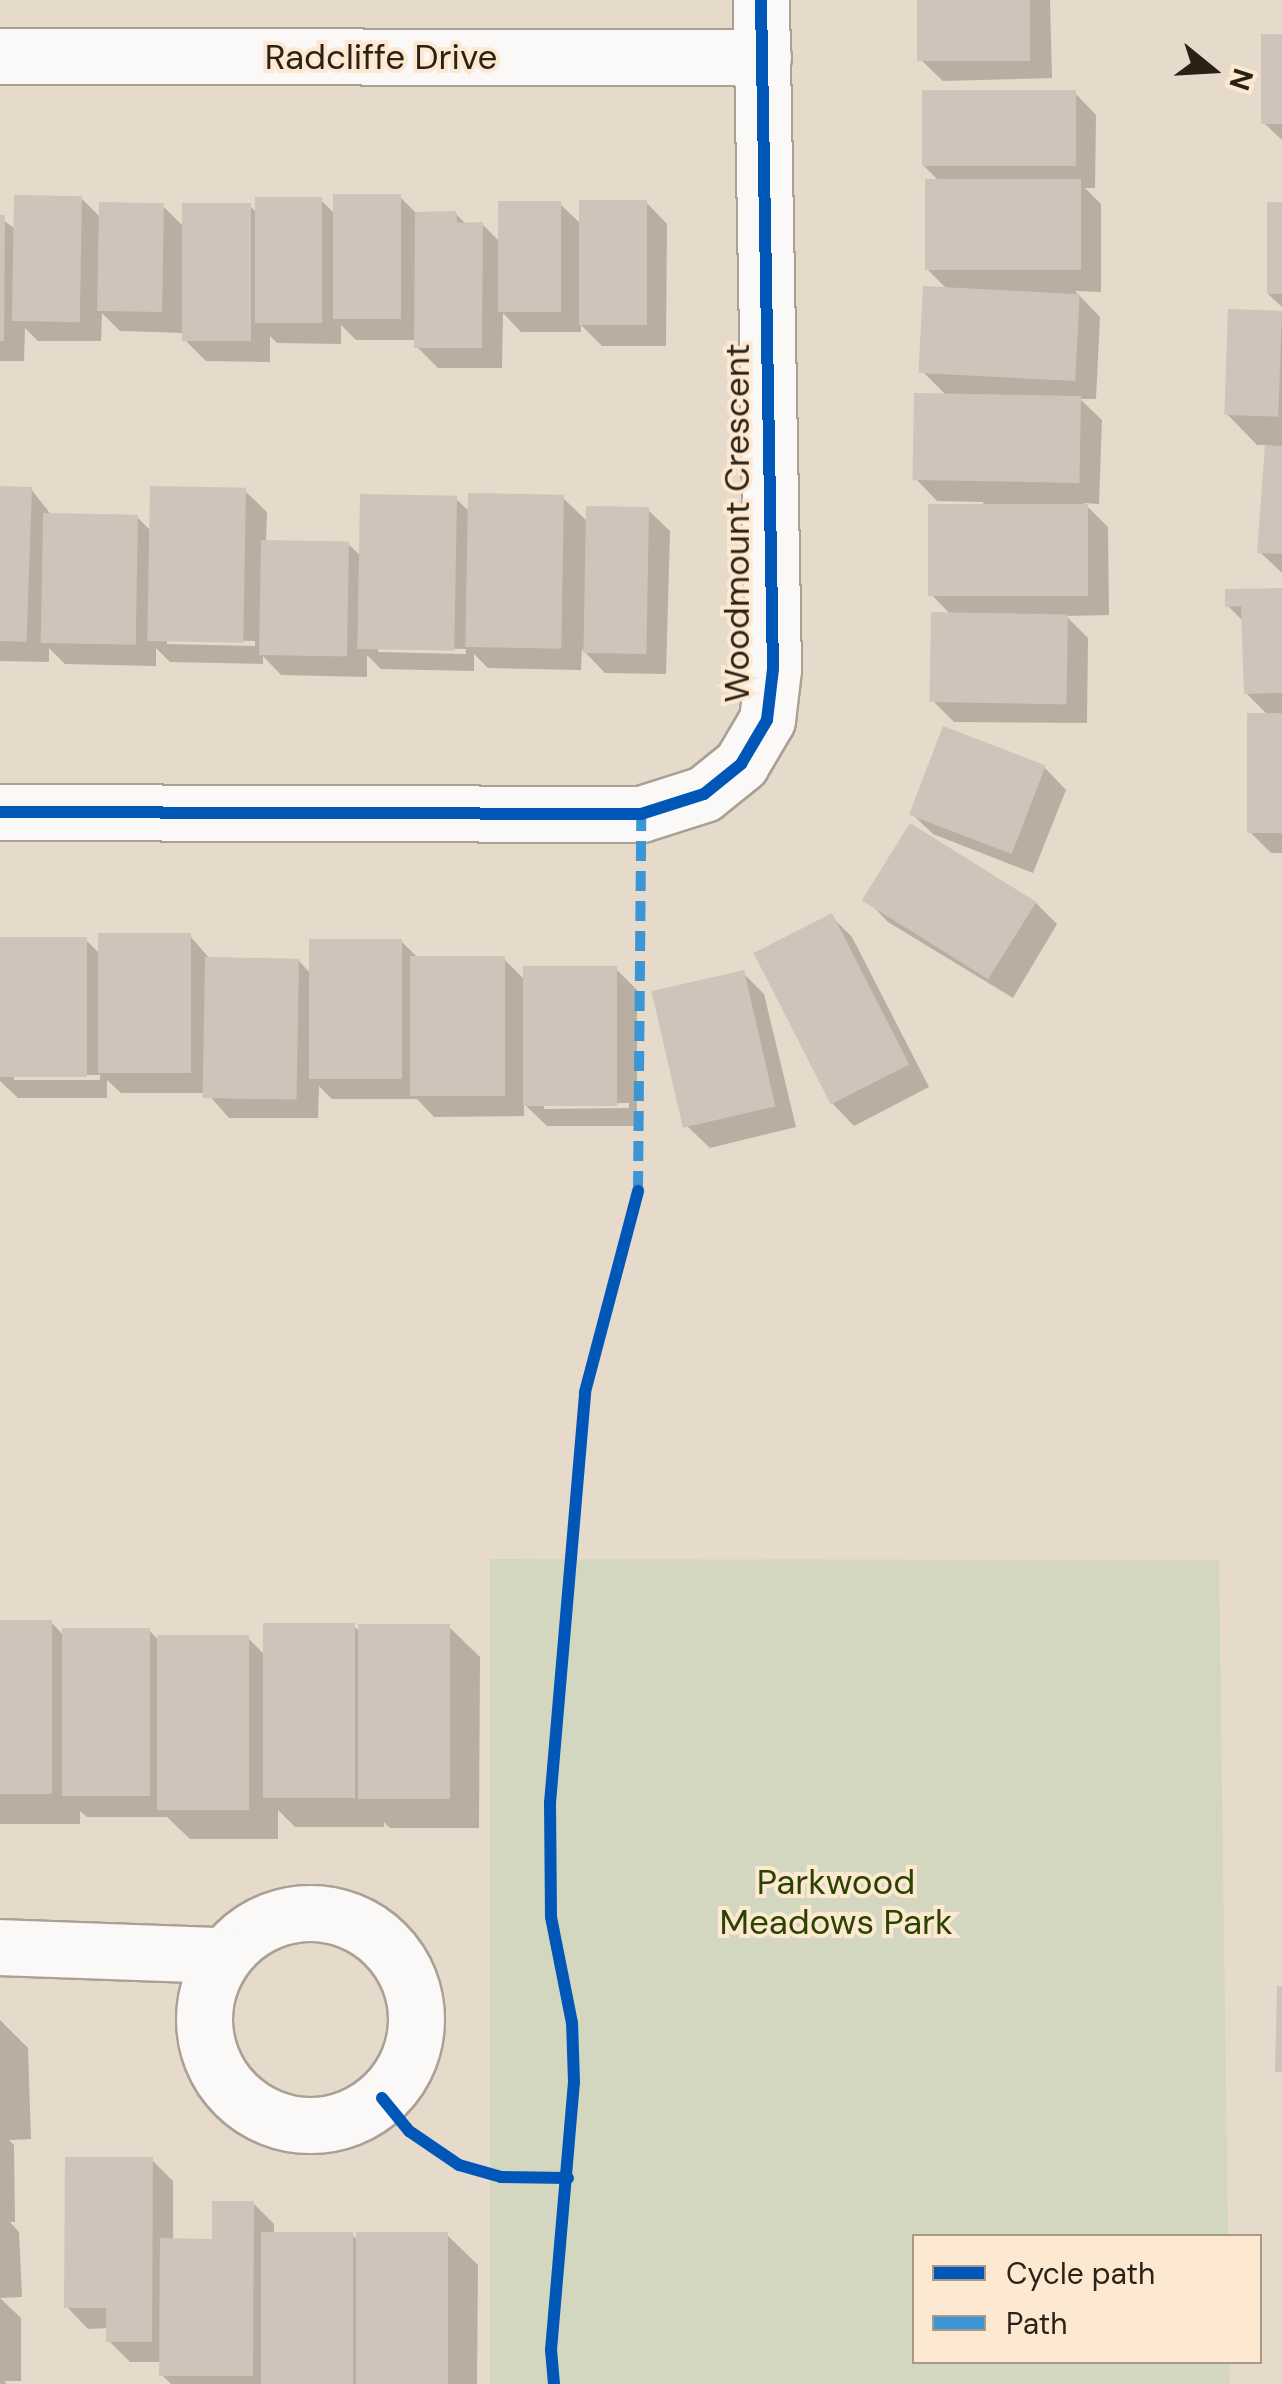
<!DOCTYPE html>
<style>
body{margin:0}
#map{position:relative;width:1282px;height:2384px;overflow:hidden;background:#e6daca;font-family:"DM Sans",sans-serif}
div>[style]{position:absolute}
.green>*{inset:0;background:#d4d7bf}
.shadow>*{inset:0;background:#0003}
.building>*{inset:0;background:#d0c3b9;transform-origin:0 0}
.roads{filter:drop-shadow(2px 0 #aaa094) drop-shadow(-2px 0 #aaa094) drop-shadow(0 2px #aaa094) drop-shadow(0 -2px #aaa094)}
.minor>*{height:55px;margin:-27.5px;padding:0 27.5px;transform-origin:27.5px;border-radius:27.5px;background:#fbf9f7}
.minor>.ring{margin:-27.5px;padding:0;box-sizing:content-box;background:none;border:55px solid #fbf9f7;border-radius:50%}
.quiet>*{height:10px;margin-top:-5px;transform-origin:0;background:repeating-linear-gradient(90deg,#3c95d4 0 20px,transparent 0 30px)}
.cycleway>*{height:12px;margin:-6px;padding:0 6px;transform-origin:6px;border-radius:6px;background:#0057b8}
span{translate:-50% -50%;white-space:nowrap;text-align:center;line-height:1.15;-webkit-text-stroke:8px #fde9d1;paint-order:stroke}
.street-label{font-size:35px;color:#2b2217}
.park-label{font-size:35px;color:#2b4300}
.legend{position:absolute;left:912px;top:2234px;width:350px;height:130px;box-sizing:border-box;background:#fde9d1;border:2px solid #a99987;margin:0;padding:12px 18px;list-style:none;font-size:30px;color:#2b2217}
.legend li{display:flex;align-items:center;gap:20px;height:50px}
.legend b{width:50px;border:2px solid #a99987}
.north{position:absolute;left:1162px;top:20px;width:100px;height:100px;-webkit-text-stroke:8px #fde9d1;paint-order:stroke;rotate:108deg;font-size:28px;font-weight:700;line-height:40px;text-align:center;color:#2b2217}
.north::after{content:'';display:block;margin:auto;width:35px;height:45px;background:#2b2217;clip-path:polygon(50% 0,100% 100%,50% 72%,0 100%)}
</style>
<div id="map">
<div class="green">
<div style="clip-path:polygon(490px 1559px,1219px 1560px,1228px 2236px,914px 2236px,914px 2362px,1229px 2362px,1230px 2384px,490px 2384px)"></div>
</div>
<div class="shadow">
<div style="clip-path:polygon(919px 0,1050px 0,1052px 78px,943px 81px,921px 60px)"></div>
<div style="clip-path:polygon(1282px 37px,1282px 140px,1265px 124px)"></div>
<div style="clip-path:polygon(1075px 93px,1096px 115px,1095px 188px,1085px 188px,1101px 204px,1101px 292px,1075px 291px,1100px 317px,1096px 399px,1080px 399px,1102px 420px,1099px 504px,1084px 503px,1108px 527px,1109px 615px,1066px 616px,1088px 638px,1087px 723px,954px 722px,933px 701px,951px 615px,931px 594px,984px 502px,937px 501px,916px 479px,947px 396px,923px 372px,948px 290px,927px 269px,940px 182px,923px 165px)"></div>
<div style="clip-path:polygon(400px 197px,417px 214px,455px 213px,467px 225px,482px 224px,500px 242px,560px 204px,582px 225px,646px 202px,667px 224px,666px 346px,602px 346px,581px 325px,581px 332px,521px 332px,503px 313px,502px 368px,438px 368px,417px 347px,417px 340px,356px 340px,341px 325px,341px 344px,277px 343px,270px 336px,270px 362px,206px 361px,185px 340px,185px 333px,120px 331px,102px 313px,101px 341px,38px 341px,25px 328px,24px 361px,0 361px,0 218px,17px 230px,81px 198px,101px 218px,163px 206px,185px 228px,250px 206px,257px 213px,321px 200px,335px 214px)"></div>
<div style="clip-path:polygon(1282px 204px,1282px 307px,1267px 293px)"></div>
<div style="clip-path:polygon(1282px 314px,1282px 573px,1260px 552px,1268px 445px,1257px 445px,1227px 414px)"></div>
<div style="clip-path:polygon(evenodd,0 489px,31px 489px,52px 516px,137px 517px,151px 531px,245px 491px,267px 512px,266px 542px,348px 544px,362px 557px,456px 499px,470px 512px,563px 498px,588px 522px,648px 510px,670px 531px,666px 674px,605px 673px,582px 649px,581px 670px,488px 668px,474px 654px,474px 671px,381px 669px,367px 655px,367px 677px,281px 675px,263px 656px,263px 664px,170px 662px,156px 648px,156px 666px,65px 664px,49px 648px,49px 662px,0 661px,0 489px,167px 639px,255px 641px,255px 646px,167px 644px,167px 639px,0 489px,378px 647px,466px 649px,466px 654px,378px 652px,378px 647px)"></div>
<div style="clip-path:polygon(1282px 590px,1282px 853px,1271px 853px,1250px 832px,1269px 716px,1246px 693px,1244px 622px,1228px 606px)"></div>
<div style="clip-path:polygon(1045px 768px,1066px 790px,1033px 873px,933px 834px,911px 813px)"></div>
<div style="clip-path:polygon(911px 827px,1036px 903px,1057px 924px,1013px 998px,888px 922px,867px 900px)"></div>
<div style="clip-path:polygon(831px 916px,852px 937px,929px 1087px,854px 1126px,833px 1104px)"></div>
<div style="clip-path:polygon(evenodd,190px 936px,211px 960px,298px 960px,311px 974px,401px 941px,419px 959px,504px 959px,526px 981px,615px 968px,637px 990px,637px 1126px,547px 1126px,524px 1104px,524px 1116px,434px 1117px,417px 1099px,332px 1099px,319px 1086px,318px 1118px,229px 1118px,207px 1093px,121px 1093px,107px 1080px,107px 1098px,18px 1098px,0 1081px,0 940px,86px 940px,100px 954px,190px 936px,14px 1075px,100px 1075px,100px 1080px,14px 1080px,14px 1075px,190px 936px,629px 1103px,629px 1108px,544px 1109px,544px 1104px,629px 1103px)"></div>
<div style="clip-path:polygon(743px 973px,764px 994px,796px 1127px,710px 1148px,688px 1127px)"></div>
<div style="clip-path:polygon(0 1622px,51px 1622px,65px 1637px,149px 1630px,160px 1642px,248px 1638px,265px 1655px,354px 1626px,360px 1632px,449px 1627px,480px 1657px,479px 1828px,390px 1828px,384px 1822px,384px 1827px,295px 1827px,278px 1810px,278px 1839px,190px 1839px,167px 1817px,87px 1817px,80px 1811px,80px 1824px,0 1824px)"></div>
<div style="clip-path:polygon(0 2020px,28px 2048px,31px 2139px,9px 2140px,14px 2145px,15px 2222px,10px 2222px,19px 2232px,22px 2297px,0 2298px,21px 2318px,21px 2381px,4px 2381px,7px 2384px,0 2384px)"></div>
<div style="clip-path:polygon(152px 2160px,173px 2181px,173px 2241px,215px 2241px,253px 2203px,274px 2224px,274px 2235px,352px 2235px,359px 2241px,447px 2235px,478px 2265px,477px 2384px,171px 2384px,162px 2375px,162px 2362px,130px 2362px,109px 2341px,109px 2328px,88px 2329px,67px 2307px)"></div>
</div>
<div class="building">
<div style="left:917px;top:0;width:113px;height:61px"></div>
<div style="left:1282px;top:34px;width:90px;height:21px;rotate:90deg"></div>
<div style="left:922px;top:90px;width:154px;height:76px"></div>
<div style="left:925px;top:179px;width:156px;height:91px"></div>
<div style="left:333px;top:194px;width:68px;height:125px"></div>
<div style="left:14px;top:195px;width:68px;height:126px;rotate:1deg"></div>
<div style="left:255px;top:197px;width:67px;height:126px"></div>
<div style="left:579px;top:200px;width:68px;height:125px"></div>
<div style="left:498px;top:201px;width:63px;height:111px"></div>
<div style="left:99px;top:202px;width:65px;height:109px;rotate:1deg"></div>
<div style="left:1267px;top:202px;width:15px;height:92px"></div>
<div style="left:182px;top:203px;width:69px;height:138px"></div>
<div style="clip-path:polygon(456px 211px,457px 223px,483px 222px,482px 348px,414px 348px,415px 212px)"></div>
<div style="clip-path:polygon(0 215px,5px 215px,4px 341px,0 341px)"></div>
<div style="left:923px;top:286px;width:157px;height:87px;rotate:3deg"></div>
<div style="left:1228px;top:309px;width:54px;height:106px;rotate:2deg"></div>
<div style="left:914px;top:393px;width:167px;height:87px;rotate:1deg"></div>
<div style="clip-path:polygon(1265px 445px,1282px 446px,1282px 554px,1257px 553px)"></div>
<div style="left:0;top:486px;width:32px;height:155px;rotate:2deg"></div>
<div style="left:150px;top:486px;width:96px;height:155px;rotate:1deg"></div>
<div style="left:468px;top:493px;width:96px;height:154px;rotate:1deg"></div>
<div style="left:360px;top:494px;width:97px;height:155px;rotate:1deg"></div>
<div style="left:928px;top:504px;width:160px;height:92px"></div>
<div style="left:586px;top:506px;width:63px;height:147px;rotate:1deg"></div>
<div style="left:43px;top:513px;width:95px;height:130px;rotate:1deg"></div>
<div style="left:261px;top:540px;width:88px;height:115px;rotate:1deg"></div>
<div style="clip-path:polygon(1282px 588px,1282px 693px,1244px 694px,1241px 606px,1225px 607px,1225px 589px)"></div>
<div style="left:931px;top:612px;width:137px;height:90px;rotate:1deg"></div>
<div style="left:1247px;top:713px;width:35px;height:120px"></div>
<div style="left:943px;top:726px;width:110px;height:95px;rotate:21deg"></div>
<div style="left:910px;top:823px;width:149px;height:91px;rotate:32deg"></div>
<div style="left:832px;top:913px;width:170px;height:88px;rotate:63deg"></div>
<div style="left:98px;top:933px;width:93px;height:140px"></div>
<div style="left:87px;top:937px;width:140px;height:87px;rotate:90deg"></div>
<div style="left:309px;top:939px;width:93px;height:140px"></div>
<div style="left:410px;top:956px;width:95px;height:140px"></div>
<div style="left:205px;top:957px;width:94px;height:141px;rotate:1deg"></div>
<div style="left:523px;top:966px;width:94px;height:140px"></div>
<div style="left:744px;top:970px;width:140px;height:95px;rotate:77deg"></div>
<div style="left:0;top:1620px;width:52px;height:174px"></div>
<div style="left:263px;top:1623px;width:92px;height:175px"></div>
<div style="left:358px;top:1624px;width:92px;height:175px"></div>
<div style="left:150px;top:1628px;width:168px;height:88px;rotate:90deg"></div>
<div style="left:249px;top:1635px;width:175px;height:92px;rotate:90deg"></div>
<div style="clip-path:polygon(1277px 1986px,1282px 1986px,1282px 2072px,1275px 2072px)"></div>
<div style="clip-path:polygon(65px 2157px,153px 2157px,152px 2342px,106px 2342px,106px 2308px,64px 2308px)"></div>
<div style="clip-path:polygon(212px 2201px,254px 2201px,253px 2376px,159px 2376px,160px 2238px,212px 2239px)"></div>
<div style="left:261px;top:2232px;width:92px;height:152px"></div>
<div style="left:356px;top:2232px;width:92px;height:152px"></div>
</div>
<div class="roads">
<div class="minor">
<div style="left:0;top:56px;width:763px;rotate:0.08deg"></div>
<div style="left:0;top:812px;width:641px;rotate:0.18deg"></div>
<div style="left:641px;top:814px;width:66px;rotate:-17.6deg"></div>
<div style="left:704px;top:794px;width:48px;rotate:-39deg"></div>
<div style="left:741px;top:764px;width:51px;rotate:-59.4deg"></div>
<div style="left:767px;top:720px;width:51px;rotate:-83.3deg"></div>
<div style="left:773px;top:669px;width:669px;rotate:-91.03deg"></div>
<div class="ring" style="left:204px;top:1913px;width:157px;height:157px"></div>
<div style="left:0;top:1947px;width:222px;rotate:2.1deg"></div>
</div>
</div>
<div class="quiet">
<div style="left:638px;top:1191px;width:377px;rotate:-89.5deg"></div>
</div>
<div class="cycleway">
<div style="left:0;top:812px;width:641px;rotate:0.18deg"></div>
<div style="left:641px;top:814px;width:66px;rotate:-17.6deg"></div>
<div style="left:704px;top:794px;width:48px;rotate:-39deg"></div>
<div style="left:741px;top:764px;width:51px;rotate:-59.4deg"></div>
<div style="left:767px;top:720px;width:51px;rotate:-83.3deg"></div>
<div style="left:773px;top:669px;width:669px;rotate:-91.03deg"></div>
<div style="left:382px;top:2098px;width:43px;rotate:50.7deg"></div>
<div style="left:409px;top:2131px;width:60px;rotate:34.2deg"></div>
<div style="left:459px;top:2165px;width:44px;rotate:15.9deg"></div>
<div style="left:501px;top:2177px;width:67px;rotate:0.9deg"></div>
<div style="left:554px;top:2384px;width:34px;rotate:-95deg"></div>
<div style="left:551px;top:2350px;width:269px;rotate:-85.1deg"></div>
<div style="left:574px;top:2082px;width:59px;rotate:-91.9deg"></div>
<div style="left:572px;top:2023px;width:108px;rotate:-101.2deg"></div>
<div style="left:551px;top:1917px;width:114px;rotate:-90.5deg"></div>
<div style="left:550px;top:1803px;width:412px;rotate:-85.1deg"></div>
<div style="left:585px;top:1392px;width:208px;rotate:-75.2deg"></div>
</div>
<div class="street-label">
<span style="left:381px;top:57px">Radcliffe Drive</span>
<span style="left:737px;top:523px;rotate:-90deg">Woodmount Crescent</span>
</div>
<div class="park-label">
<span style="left:836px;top:1902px">Parkwood<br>Meadows Park</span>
</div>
<ul class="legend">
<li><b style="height:12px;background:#0057b8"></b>Cycle path</li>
<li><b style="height:12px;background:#3c95d4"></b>Path</li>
</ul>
<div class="north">N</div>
</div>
